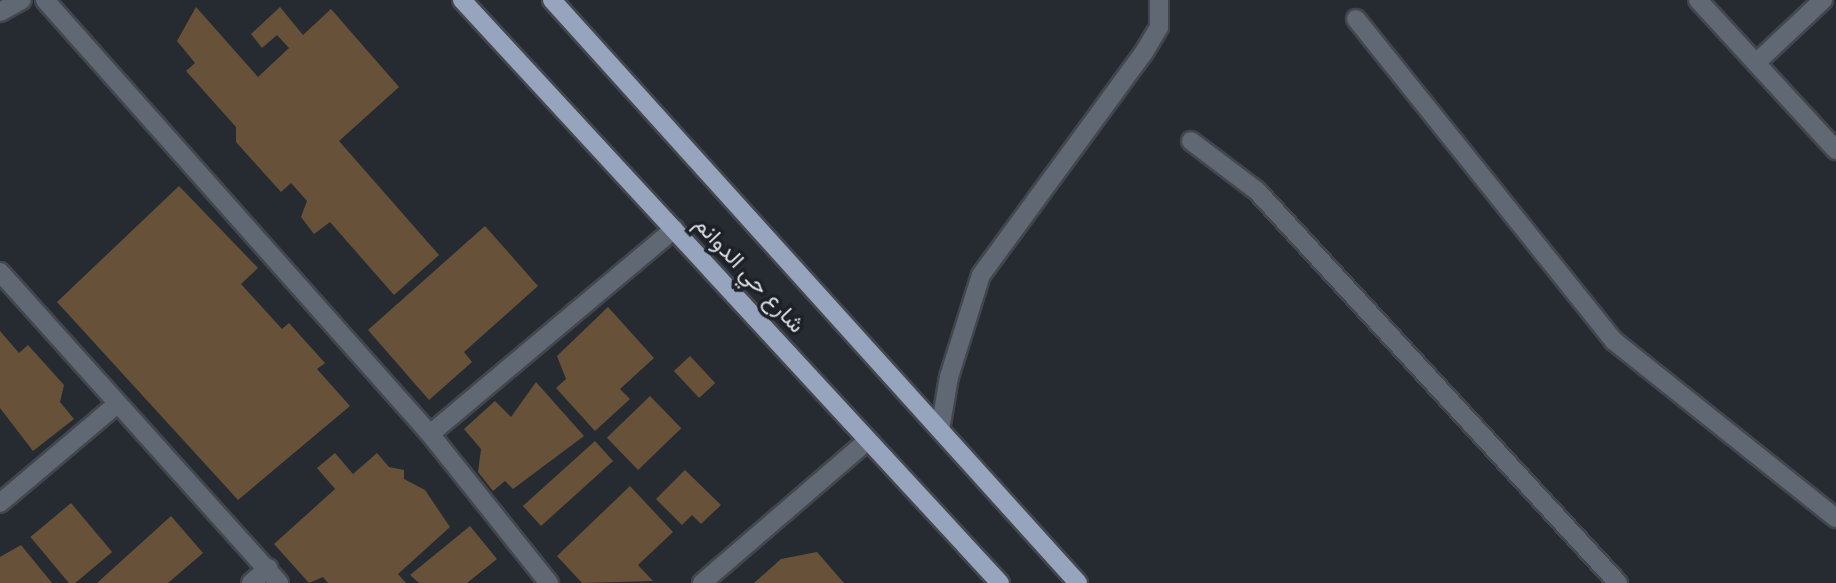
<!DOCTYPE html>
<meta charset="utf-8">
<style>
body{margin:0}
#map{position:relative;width:1836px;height:583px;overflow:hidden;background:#262a31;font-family:"Varela Round",Vazirmatn,sans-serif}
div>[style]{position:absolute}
.building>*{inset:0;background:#675239;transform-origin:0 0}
.roads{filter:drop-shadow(2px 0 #43474d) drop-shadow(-2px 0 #43474d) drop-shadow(0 2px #43474d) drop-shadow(0 -2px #43474d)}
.service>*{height:18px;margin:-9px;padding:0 9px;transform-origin:9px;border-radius:9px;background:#606874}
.minor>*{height:18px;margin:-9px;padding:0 9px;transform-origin:9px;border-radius:9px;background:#606874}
.primary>*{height:18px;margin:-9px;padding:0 9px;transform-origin:9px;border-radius:9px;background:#96a4bd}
span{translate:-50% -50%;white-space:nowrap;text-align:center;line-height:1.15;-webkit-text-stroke:7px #1d2127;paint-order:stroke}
.street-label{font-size:23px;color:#dbdee2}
</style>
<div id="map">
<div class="building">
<div style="clip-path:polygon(196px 7px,258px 77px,289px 48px,277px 35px,262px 48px,251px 34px,280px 7px,303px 35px,331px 9px,399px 87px,339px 141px,439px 255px,394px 295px,330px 222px,314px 234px,301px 217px,307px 201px,291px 183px,281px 192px,236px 142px,236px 127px,186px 71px,195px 63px,177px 41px)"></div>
<div style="clip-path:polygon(179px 186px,258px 268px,241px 284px,282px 329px,289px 323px,325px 363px,317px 369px,350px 406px,238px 500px,57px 302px)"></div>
<div style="clip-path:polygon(485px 226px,538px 286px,464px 352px,472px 362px,429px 400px,368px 330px)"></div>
<div style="clip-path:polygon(608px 307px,654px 358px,620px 389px,630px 399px,595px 431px,556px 388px,566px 379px,557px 356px)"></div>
<div style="clip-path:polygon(0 331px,19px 353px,28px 345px,64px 385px,60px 402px,74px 419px,33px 451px,0 408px)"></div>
<div style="left:690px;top:356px;width:37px;height:22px;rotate:47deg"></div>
<div style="clip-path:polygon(536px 382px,584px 436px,513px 489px,505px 481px,493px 491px,478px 472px,481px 449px,464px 429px,495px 401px,511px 417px)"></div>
<div style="left:650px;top:396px;width:45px;height:60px;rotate:46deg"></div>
<div style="left:595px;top:441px;width:27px;height:97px;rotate:48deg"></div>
<div style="clip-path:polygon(335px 453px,353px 474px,377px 453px,389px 467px,404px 470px,404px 479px,425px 490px,450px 527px,398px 574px,406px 583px,328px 583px,323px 577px,309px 583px,274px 544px,335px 489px,317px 468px)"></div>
<div style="clip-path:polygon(685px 470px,721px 505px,701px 524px,692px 515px,682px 525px,656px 499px)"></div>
<div style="clip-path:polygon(630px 486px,673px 532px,638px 565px,653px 581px,582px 583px,557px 556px)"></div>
<div style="left:71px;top:503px;width:64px;height:53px;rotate:50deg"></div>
<div style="clip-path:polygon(171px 516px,203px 553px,168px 583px,97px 583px)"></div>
<div style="clip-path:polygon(470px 526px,497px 559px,467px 583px,419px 583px,410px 575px)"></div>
<div style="clip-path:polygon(21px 545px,52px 583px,0 583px,0 557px)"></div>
<div style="clip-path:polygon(817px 552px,844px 583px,754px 583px,781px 559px)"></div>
</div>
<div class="roads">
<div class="service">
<div style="left:1356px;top:19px;width:413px;rotate:51.3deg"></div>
<div style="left:1614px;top:341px;width:284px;rotate:38.6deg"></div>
<div style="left:1191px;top:141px;width:83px;rotate:37.1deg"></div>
<div style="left:1257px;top:191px;width:533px;rotate:47.36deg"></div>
</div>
<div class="minor">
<div style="left:45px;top:0;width:580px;rotate:48.42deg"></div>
<div style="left:430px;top:434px;width:191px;rotate:51.4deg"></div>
<div style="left:1698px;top:0;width:204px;rotate:47.4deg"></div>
<div style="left:0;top:12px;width:25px;rotate:-29deg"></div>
<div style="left:1756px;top:63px;width:92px;rotate:-43.2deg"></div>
<div style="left:0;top:272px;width:418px;rotate:48.1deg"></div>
<div style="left:940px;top:430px;width:54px;rotate:-80.4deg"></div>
<div style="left:949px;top:377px;width:107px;rotate:-72.6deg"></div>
<div style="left:981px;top:275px;width:274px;rotate:-53.8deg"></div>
<div style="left:1143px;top:54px;width:31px;rotate:-59deg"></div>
<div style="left:1159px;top:27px;width:27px;rotate:-90deg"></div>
<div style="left:430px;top:434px;width:319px;rotate:-40deg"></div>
<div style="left:0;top:503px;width:152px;rotate:-40.2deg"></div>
<div style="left:251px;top:583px;width:23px;rotate:-41deg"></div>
<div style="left:702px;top:583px;width:219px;rotate:-40.7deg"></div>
</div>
<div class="primary">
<div style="left:462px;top:0;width:793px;rotate:47.3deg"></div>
<div style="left:552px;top:0;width:785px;rotate:47.94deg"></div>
</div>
</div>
<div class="street-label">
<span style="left:749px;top:275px;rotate:47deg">شارع حي الدوانم</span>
</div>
</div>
